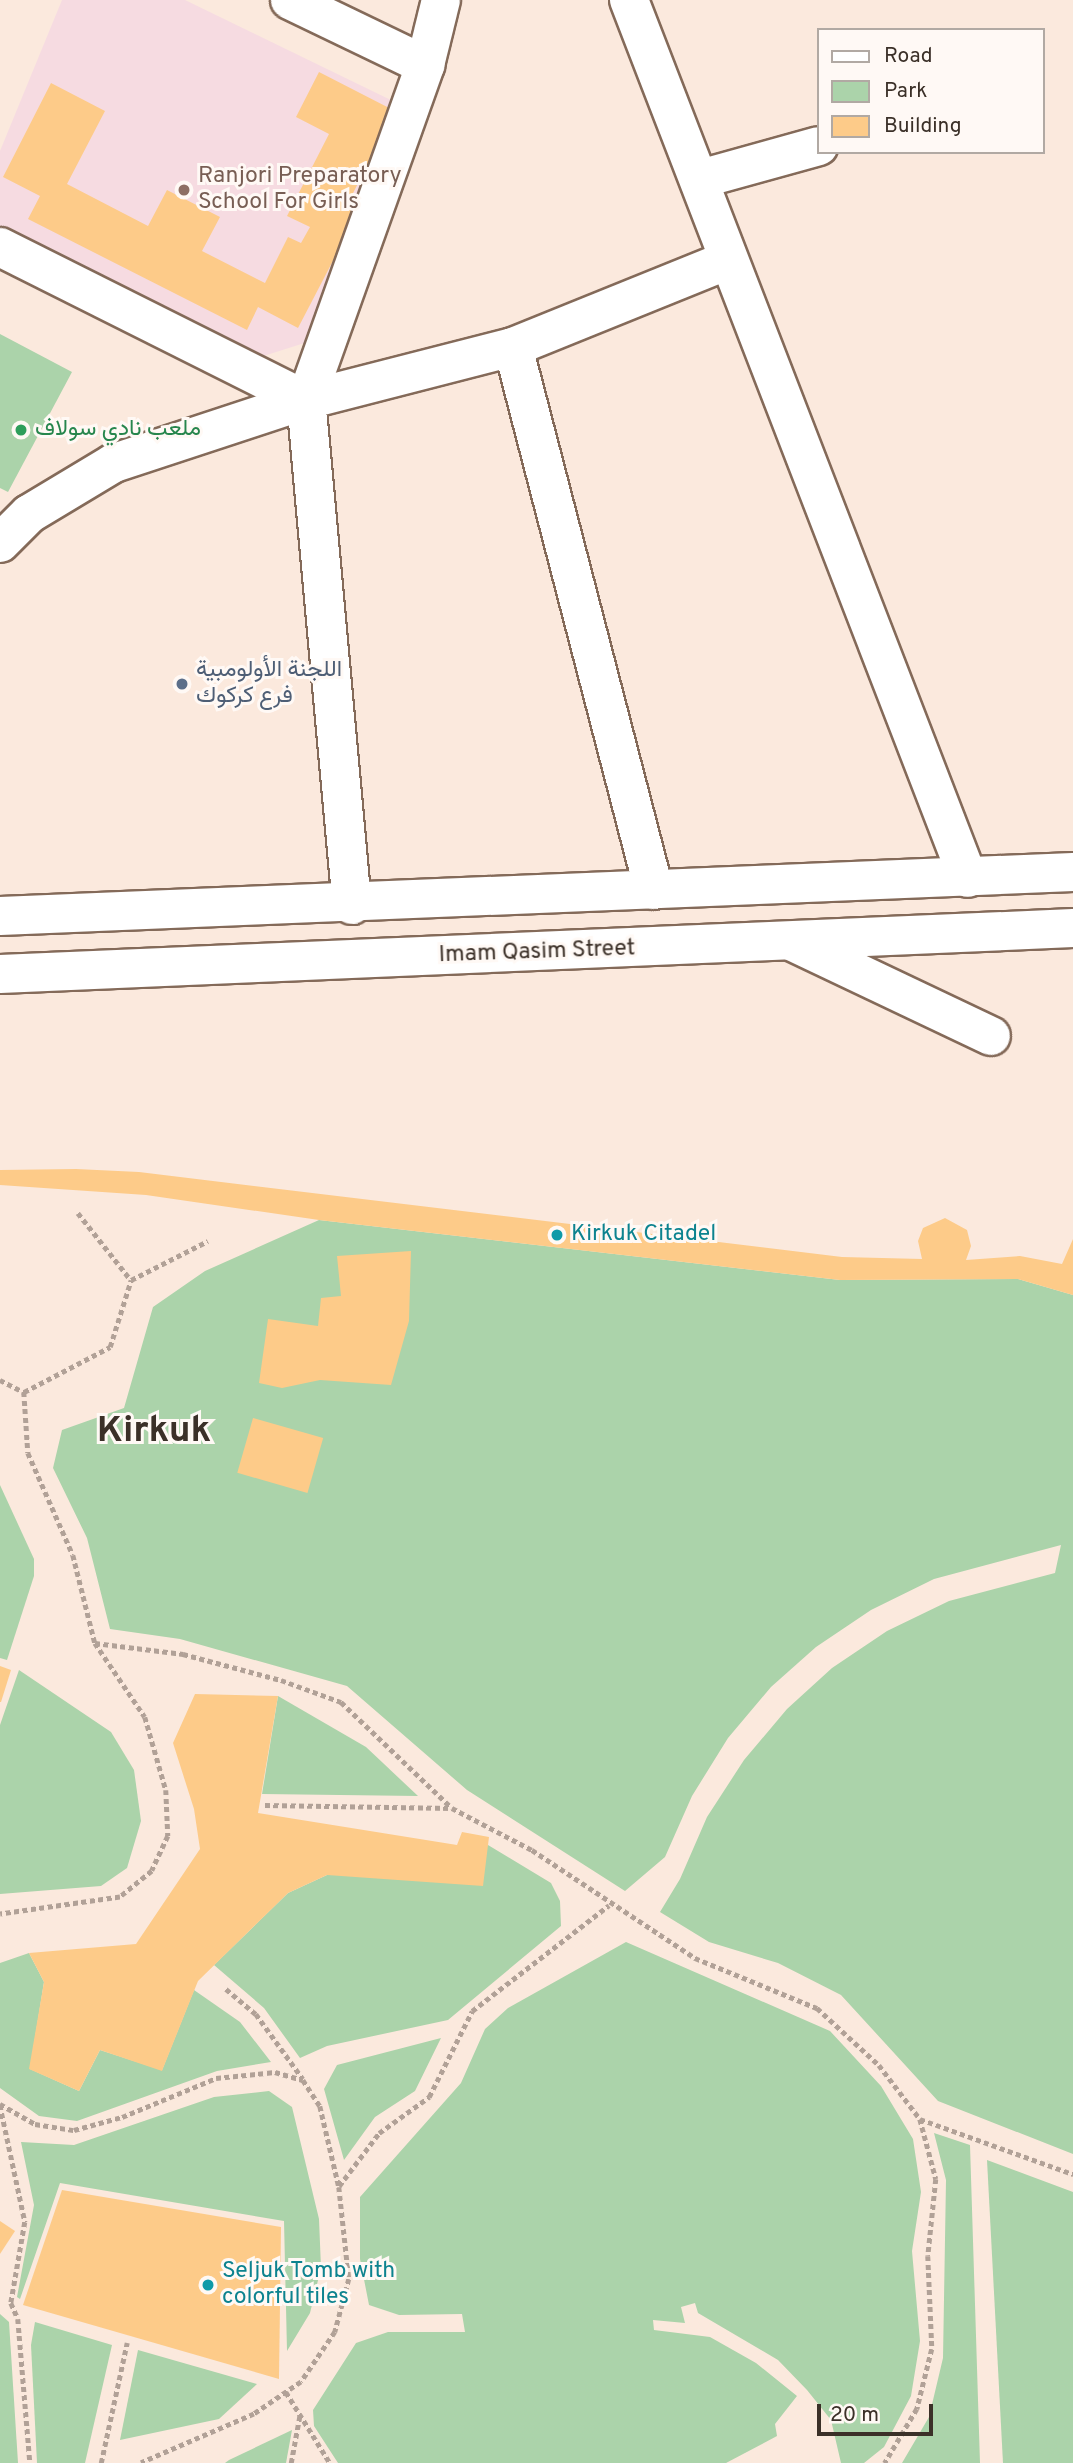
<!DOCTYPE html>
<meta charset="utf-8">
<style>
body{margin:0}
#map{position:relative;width:1073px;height:2463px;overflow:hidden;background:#fbe9dd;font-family:Overpass,Vazirmatn,sans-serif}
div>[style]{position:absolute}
.education>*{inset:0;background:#f6dbe1}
.green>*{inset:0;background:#abd3aa}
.building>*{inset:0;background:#fdcb89;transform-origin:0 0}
.path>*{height:4.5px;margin-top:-2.25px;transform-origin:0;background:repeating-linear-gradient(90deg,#b1a197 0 5px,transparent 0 8.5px)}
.roads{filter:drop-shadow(2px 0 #846a59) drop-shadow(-2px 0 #846a59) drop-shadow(0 2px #846a59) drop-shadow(0 -2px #846a59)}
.minor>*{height:38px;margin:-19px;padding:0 19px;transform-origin:19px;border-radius:19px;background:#fff}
.major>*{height:38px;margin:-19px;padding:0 19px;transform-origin:19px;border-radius:19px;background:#fff}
.dots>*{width:19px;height:19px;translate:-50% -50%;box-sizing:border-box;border:4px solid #fff9f5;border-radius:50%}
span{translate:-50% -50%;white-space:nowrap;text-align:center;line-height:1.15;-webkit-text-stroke:6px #fff9f5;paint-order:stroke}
.education-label{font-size:23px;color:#785e54}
.left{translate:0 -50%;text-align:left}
.leisure-label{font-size:23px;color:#27864d}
.service-label{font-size:23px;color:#4e5e75}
.street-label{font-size:23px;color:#3b3028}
.culture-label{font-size:23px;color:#0d838f}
.town-label{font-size:37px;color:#3b3028;font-weight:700}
.legend{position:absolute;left:817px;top:28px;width:228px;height:126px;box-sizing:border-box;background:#fff9f5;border:2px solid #b1a9a3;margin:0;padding:9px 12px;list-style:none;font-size:21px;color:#3b3028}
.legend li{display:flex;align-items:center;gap:14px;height:35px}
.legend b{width:35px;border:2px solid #b1a9a3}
.scale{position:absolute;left:817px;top:2404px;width:116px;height:32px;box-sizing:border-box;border:4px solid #3b3028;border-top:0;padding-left:9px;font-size:21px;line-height:24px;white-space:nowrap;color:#3b3028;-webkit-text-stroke:5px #fff9f5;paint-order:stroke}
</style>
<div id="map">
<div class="education">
<div style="clip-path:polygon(62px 0,185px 0,399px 104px,314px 340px,254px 359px,0 229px,0 151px)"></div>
</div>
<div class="green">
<div style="clip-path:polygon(0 334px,72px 372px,8px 492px,0 488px)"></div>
<div style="clip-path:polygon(319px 1220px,840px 1280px,1018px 1279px,1073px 1295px,1073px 2154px,938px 2101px,841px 1995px,778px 1963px,709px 1942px,660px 1912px,680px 1879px,707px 1817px,744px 1760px,787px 1709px,832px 1668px,887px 1631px,949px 1601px,1055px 1573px,1061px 1545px,934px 1579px,871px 1610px,816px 1647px,771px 1687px,728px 1738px,692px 1796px,665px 1857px,625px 1891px,467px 1790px,347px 1686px,180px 1639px,110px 1629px,87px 1538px,53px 1468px,62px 1430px,124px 1408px,153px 1307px,205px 1271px)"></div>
<div style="clip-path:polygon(0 1485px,34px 1559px,34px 1576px,7px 1660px,0 1658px)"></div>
<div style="clip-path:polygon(19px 1670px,111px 1732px,134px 1770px,141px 1821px,127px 1868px,101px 1886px,0 1894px,0 1725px)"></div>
<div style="clip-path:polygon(278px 1696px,366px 1747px,418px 1796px,262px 1794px)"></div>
<div style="clip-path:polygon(488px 1845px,551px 1883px,560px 1901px,561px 1926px,448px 2020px,327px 2046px,300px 2058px,264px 2008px,214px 1965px,288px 1893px,327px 1875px)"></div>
<div style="clip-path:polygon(626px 1942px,830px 2031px,881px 2086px,913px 2139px,921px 2192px,912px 2251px,920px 2341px,911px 2396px,884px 2447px,864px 2463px,841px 2463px,831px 2420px,807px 2390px,778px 2360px,698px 2313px,695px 2303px,681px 2307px,685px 2323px,653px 2320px,654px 2330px,710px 2337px,756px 2363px,797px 2396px,775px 2424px,777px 2436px,726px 2463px,338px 2463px,314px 2426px,313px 2410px,356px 2343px,388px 2332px,465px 2332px,462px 2314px,399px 2315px,369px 2305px,360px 2259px,360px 2197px,461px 2083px,485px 2029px,508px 2008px)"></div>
<div style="clip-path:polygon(29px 1953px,44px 1982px,30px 2069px,79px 2091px,100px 2050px,162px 2070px,194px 1990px,240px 2022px,271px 2062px,217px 2071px,77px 2121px,39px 2116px,0 2088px,0 1963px)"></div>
<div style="clip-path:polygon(441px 2038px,415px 2091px,375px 2117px,344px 2160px,324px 2089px,337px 2065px)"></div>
<div style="clip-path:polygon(269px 2091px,292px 2107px,319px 2219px,321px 2268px,310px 2313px,287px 2351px,284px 2221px,60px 2183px,20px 2299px,17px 2297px,34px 2205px,21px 2142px,74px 2145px,214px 2097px)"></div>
<div style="clip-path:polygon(934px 2133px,970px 2145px,980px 2463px,902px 2463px,929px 2417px,943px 2358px,946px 2180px)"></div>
<div style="clip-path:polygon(987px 2160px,1073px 2192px,1073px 2463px,1003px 2463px)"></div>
<div style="clip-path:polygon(0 2314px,9px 2322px,18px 2463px,0 2463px)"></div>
<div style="clip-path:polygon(35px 2322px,112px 2345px,85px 2463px,37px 2463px,31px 2345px)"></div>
<div style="clip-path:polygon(138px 2350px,257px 2384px,219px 2419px,120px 2440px)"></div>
<div style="clip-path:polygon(292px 2430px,286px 2463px,225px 2463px,229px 2460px)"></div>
</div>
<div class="building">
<div style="clip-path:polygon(319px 72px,395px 111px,350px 199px,362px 205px,298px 328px,258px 307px,247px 330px,28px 219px,40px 196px,3px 177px,51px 83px,105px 111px,67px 184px,148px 226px,167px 190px,220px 217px,202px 251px,265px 283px,288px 237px,301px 243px,310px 227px,287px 216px,329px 134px,296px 117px)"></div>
<div style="clip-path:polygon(76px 1169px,139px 1172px,842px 1257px,922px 1259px,918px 1241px,923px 1228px,945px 1218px,967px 1230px,971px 1246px,966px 1260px,1020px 1256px,1062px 1264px,1073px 1239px,1073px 1295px,1018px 1279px,840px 1280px,319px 1220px,146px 1195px,0 1185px,0 1170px)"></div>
<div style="clip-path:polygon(411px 1251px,409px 1321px,391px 1385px,320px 1380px,282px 1388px,259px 1383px,268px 1319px,318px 1326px,321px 1298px,341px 1296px,337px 1256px)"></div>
<div style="left:253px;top:1418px;width:73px;height:57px;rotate:16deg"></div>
<div style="clip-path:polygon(0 1666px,11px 1670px,1px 1702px,0 1702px)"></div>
<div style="clip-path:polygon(195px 1694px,278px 1696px,258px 1813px,457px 1845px,462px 1832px,489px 1837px,483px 1886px,327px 1875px,288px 1893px,198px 1981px,162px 2071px,100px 2050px,79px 2091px,29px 2069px,44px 1982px,29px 1953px,136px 1944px,200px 1849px,194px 1809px,173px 1743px)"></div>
<div style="clip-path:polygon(62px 2190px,281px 2227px,279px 2379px,23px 2305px)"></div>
<div style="clip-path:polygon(0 2221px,15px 2231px,0 2254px)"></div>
</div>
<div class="path">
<div style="left:78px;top:1213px;width:85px;rotate:51.7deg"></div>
<div style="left:0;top:1380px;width:27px;rotate:27deg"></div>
<div style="left:24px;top:1392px;width:61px;rotate:86.2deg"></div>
<div style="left:28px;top:1453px;width:111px;rotate:66.2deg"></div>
<div style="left:73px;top:1555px;width:91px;rotate:76deg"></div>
<div style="left:95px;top:1643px;width:89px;rotate:56deg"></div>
<div style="left:145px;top:1717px;width:76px;rotate:74deg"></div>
<div style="left:166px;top:1790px;width:46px;rotate:87.5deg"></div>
<div style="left:168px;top:1836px;width:38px;rotate:115deg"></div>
<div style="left:152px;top:1871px;width:41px;rotate:140.9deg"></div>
<div style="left:120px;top:1897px;width:121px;rotate:171.9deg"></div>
<div style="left:24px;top:1392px;width:97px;rotate:-27.6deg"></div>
<div style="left:110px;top:1347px;width:70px;rotate:-72.6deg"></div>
<div style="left:131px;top:1280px;width:86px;rotate:-26.9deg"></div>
<div style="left:95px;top:1643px;width:89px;rotate:7.1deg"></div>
<div style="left:183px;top:1654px;width:101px;rotate:14.9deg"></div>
<div style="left:281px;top:1680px;width:64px;rotate:20.1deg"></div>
<div style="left:341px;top:1702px;width:153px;rotate:43.7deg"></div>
<div style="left:452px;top:1808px;width:90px;rotate:27.7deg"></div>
<div style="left:532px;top:1850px;width:196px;rotate:33.5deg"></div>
<div style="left:695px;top:1958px;width:132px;rotate:22.3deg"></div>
<div style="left:817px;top:2008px;width:84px;rotate:42.6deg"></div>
<div style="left:879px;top:2065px;width:68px;rotate:52.8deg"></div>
<div style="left:920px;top:2119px;width:62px;rotate:75.1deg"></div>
<div style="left:936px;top:2179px;width:77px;rotate:95.9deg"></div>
<div style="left:928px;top:2256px;width:93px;rotate:87.5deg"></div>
<div style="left:932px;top:2349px;width:62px;rotate:104deg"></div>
<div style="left:917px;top:2409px;width:63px;rotate:120.7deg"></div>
<div style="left:265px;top:1805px;width:187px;rotate:0.9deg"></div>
<div style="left:226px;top:1989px;width:39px;rotate:40deg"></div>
<div style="left:256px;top:2014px;width:80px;rotate:54.1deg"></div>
<div style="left:0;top:2104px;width:40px;rotate:29.7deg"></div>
<div style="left:35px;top:2124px;width:39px;rotate:9deg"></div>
<div style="left:74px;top:2130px;width:50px;rotate:-15.2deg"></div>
<div style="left:122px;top:2117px;width:102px;rotate:-22.5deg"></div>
<div style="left:216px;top:2078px;width:59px;rotate:-5.8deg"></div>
<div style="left:275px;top:2072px;width:29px;rotate:16deg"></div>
<div style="left:303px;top:2080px;width:31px;rotate:57deg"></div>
<div style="left:320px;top:2106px;width:83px;rotate:76.8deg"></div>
<div style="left:339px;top:2187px;width:93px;rotate:83.8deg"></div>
<div style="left:349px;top:2279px;width:55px;rotate:104.8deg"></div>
<div style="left:335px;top:2332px;width:60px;rotate:124.2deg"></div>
<div style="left:301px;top:2382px;width:57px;rotate:145.8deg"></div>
<div style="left:254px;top:2414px;width:123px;rotate:156.6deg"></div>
<div style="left:0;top:2105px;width:120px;rotate:77.9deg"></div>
<div style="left:25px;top:2222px;width:82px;rotate:99.8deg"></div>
<div style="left:11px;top:2303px;width:17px;rotate:66deg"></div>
<div style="left:18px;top:2319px;width:144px;rotate:85.2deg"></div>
<div style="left:920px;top:2119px;width:163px;rotate:19.8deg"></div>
<div style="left:339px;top:2186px;width:66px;rotate:-53deg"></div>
<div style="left:379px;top:2133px;width:62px;rotate:-35.8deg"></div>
<div style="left:429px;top:2097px;width:96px;rotate:-63.4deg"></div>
<div style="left:472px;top:2011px;width:173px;rotate:-37.7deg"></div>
<div style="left:286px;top:2392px;width:84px;rotate:58.2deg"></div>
<div style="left:101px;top:2463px;width:123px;rotate:-77.8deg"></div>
<div style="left:291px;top:2463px;width:50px;rotate:-79.6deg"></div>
</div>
<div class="roads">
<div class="minor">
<div style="left:290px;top:0;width:150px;rotate:25.7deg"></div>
<div style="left:629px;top:0;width:941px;rotate:68.89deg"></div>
<div style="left:700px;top:179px;width:123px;rotate:-15.5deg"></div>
<div style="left:0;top:247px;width:342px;rotate:26.6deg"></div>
<div style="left:306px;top:400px;width:214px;rotate:-14.4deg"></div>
<div style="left:513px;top:347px;width:232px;rotate:-22deg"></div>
<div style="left:513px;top:347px;width:561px;rotate:75.44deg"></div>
<div style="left:0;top:543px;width:41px;rotate:-45deg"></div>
<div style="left:29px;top:514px;width:99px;rotate:-31deg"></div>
<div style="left:114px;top:463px;width:202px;rotate:-18.2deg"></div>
<div style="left:352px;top:905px;width:507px;rotate:-95.2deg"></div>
<div style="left:306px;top:400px;width:356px;rotate:-70.4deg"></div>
<div style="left:425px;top:65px;width:67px;rotate:-76.2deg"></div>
<div style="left:793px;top:942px;width:219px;rotate:25.4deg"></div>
</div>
<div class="major">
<div style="left:0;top:916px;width:1074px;rotate:-2.35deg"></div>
<div style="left:0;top:974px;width:1074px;rotate:-2.45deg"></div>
</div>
</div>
<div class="dots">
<div style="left:184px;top:190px;background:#8d6e63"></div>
<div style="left:21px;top:430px;background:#2e9e5b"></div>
<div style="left:182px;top:684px;background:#5c6f8a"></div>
<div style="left:557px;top:1235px;background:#0f9aa8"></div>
<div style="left:208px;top:2285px;background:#0f9aa8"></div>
</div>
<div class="education-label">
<span class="left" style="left:198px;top:190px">Ranjori Preparatory<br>School For Girls</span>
</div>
<div class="leisure-label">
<span class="left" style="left:35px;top:430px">ملعب نادي سولاف</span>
</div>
<div class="service-label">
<span class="left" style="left:196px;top:684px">اللجنة الأولومبية<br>فرع كركوك</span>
</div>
<div class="street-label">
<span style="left:537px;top:953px;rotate:-2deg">Imam Qasim Street</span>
</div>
<div class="culture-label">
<span class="left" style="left:571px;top:1235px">Kirkuk Citadel</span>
<span class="left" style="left:222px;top:2285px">Seljuk Tomb with<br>colorful tiles</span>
</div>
<div class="town-label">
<span style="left:154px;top:1432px">Kirkuk</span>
</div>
<ul class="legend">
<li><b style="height:9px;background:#fff"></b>Road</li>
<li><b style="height:19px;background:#abd3aa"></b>Park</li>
<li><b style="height:19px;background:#fdcb89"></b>Building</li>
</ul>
<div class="scale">20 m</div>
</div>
